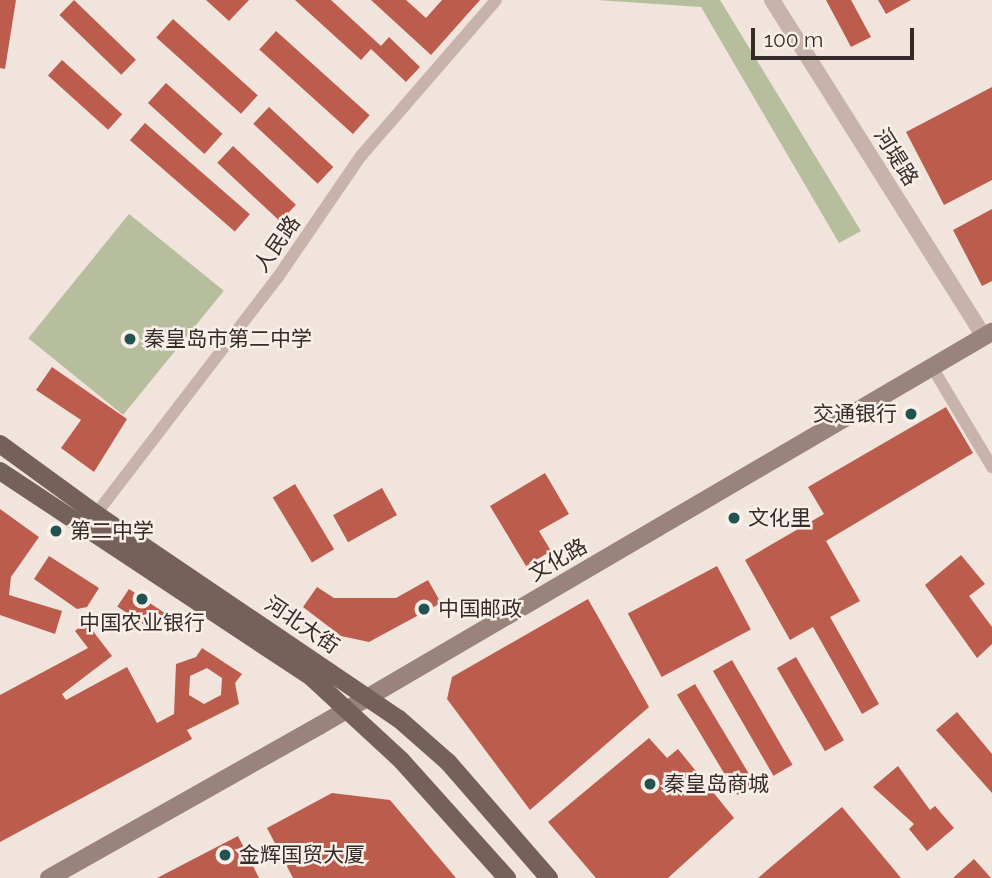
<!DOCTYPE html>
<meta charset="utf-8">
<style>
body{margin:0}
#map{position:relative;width:992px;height:878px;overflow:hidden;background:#f0e4dc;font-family:Raleway,"Noto Sans SC",sans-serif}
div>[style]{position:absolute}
.green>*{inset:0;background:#b6be9d;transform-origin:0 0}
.building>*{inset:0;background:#bc5c4d;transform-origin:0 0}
.minor>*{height:12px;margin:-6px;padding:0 6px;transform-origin:6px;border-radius:6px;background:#c7b3a9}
.tertiary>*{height:16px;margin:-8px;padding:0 8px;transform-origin:8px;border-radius:8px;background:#c7b3a9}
.secondary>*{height:18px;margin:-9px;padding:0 9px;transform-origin:9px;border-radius:9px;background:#9a837a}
.primary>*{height:18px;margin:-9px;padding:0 9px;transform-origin:9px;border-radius:9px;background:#75605a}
.dots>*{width:19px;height:19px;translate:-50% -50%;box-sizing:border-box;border:4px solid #f8efe8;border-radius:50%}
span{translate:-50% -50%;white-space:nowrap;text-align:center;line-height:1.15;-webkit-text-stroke:5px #f8efe8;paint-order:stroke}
.street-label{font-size:21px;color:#352b28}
.poi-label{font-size:21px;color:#352b28}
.left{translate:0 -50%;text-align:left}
.right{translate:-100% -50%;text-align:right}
.scale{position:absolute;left:751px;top:28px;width:163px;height:32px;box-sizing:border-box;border:4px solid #352b28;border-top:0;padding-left:9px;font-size:21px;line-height:24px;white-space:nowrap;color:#352b28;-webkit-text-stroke:5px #f8efe8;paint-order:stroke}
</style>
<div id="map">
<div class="green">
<div style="clip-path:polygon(597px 0,720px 0,861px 231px,839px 243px,701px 7px)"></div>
<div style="left:129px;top:214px;width:122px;height:160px;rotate:39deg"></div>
</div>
<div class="building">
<div style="clip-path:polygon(0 0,16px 0,5px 69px,0 68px)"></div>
<div style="left:74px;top:0;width:86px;height:21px;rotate:44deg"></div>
<div style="clip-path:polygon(206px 0,249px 0,229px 21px)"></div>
<div style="clip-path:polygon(295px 0,331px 0,381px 46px,389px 37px,420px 67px,406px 82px,371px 49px,361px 60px)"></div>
<div style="clip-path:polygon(371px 0,406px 0,426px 18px,442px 0,480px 0,431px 55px)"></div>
<div style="clip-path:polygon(826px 0,851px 0,871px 37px,851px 47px)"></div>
<div style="clip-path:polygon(878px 0,911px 0,886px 14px)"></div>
<div style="left:173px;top:19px;width:114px;height:25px;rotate:42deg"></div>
<div style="left:276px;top:31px;width:126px;height:25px;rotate:42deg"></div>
<div style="left:62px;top:60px;width:81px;height:21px;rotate:42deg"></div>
<div style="left:166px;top:83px;width:76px;height:27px;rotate:42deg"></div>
<div style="clip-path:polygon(992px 87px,992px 180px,944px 205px,906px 132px)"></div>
<div style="left:269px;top:107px;width:88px;height:23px;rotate:43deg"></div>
<div style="left:145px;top:123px;width:139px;height:23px;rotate:41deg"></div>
<div style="left:233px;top:146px;width:86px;height:23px;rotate:43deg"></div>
<div style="clip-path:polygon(992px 209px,992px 281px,982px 286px,953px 230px)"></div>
<div style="clip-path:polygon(52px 367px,127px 419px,94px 472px,61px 448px,81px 420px,36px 390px)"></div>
<div style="clip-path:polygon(946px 407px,973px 453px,826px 541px,860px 601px,830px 617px,879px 704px,862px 714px,813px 627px,790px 640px,745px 560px,824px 514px,808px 487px)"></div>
<div style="clip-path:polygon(545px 473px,569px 514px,539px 531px,551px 551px,526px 566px,490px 506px)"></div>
<div style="left:295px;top:484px;width:76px;height:26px;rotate:59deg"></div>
<div style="left:382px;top:488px;width:31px;height:56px;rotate:61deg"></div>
<div style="clip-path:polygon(0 509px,39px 537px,11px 577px,9px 595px,62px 611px,55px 634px,0 615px)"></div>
<div style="clip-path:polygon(961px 555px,985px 584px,969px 596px,992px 627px,992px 644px,977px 658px,925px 585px)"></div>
<div style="clip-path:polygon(49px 556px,99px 588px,87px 607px,77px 609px,34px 579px)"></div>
<div style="left:717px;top:566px;width:72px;height:101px;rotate:62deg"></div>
<div style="clip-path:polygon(428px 580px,441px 603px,369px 642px,341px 636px,303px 607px,317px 587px,334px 598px,396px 598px)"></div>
<div style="left:129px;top:589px;width:43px;height:21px;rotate:34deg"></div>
<div style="clip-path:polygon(588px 599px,649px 707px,530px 810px,447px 699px,452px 677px)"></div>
<div style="clip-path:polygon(evenodd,86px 622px,112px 656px,62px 694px,66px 700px,127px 667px,157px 723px,174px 714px,176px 664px,196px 657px,202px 648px,242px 674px,235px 683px,239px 704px,187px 730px,192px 739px,0 842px,0 695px,88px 648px,75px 631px,86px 622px,207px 668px,222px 678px,221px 695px,204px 704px,189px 695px,190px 676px,207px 668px)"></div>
<div style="left:796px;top:657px;width:96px;height:22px;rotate:60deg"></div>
<div style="left:732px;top:660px;width:121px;height:22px;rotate:60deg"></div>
<div style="left:695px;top:684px;width:117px;height:21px;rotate:59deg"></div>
<div style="clip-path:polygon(957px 712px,992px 754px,992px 793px,936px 730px)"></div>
<div style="clip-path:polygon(649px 738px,667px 758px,678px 749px,734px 818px,668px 878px,596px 878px,548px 822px)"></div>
<div style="clip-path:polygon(898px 766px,930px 810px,935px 806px,954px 828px,927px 851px,909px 829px,914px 824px,873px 787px)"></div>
<div style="clip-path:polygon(332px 793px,390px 800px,456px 878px,293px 878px,267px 828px)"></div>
<div style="clip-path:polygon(842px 807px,901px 878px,758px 878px)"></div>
<div style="clip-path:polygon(238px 836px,259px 878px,157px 878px)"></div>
<div style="clip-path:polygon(974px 859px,991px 878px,953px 878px)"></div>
</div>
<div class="minor">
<div style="left:932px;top:367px;width:117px;rotate:59deg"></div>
<div style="left:96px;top:514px;width:299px;rotate:-52.5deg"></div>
<div style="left:278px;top:277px;width:147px;rotate:-55.6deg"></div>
<div style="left:361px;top:156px;width:206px;rotate:-49.1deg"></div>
</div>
<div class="tertiary">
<div style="left:772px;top:0;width:398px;rotate:57.8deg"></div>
</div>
<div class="secondary">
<div style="left:49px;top:878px;width:310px;rotate:-29.4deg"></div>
<div style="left:319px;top:726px;width:780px;rotate:-30.35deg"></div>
</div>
<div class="primary">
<div style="left:0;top:444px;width:119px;rotate:36.1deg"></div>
<div style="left:96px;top:514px;width:366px;rotate:34.1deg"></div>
<div style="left:399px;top:719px;width:65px;rotate:41.3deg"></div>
<div style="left:448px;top:762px;width:154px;rotate:49deg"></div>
<div style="left:0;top:471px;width:372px;rotate:33.5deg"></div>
<div style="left:310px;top:676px;width:124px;rotate:42.7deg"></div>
<div style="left:401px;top:760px;width:159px;rotate:48.1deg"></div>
</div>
<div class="dots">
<div style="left:130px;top:339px;background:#215351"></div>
<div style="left:911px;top:414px;background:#215351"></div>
<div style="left:734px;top:518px;background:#215351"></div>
<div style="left:56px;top:531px;background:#215351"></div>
<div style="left:142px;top:599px;background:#215351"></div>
<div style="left:424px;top:609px;background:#215351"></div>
<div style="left:650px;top:784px;background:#215351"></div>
<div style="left:225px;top:855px;background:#215351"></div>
</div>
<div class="street-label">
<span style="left:896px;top:157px;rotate:58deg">河堤路</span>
<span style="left:277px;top:244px;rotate:-55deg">人民路</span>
<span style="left:558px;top:560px;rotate:-30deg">文化路</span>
<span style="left:302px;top:625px;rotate:34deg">河北大街</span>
</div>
<div class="poi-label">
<span class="left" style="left:144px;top:339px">秦皇岛市第二中学</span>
<span class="right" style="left:897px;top:414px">交通银行</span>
<span class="left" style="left:748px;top:518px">文化里</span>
<span class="left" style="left:70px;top:531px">第二中学</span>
<span class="left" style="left:438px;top:609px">中国邮政</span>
<span style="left:142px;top:623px">中国农业银行</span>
<span class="left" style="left:664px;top:784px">秦皇岛商城</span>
<span class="left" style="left:239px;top:855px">金辉国贸大厦</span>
</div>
<div class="scale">100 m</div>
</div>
